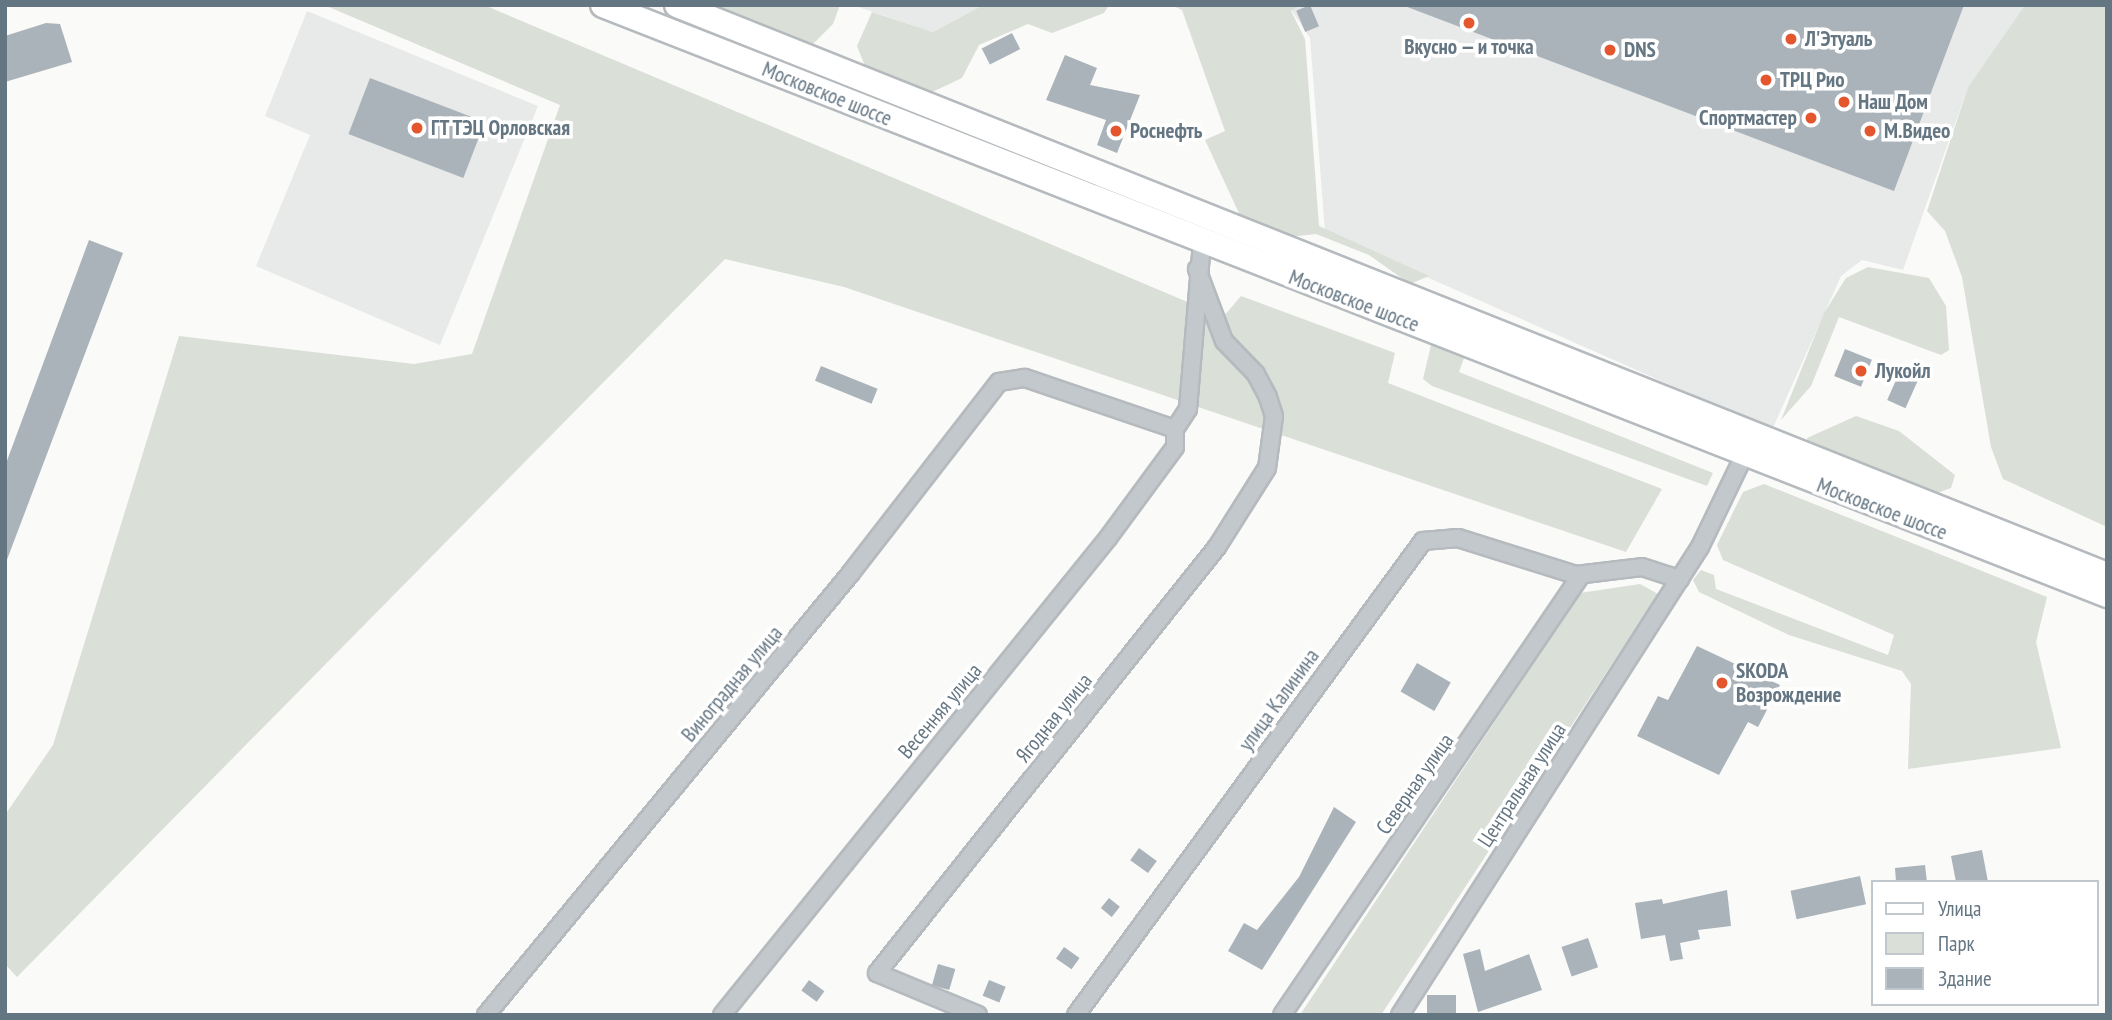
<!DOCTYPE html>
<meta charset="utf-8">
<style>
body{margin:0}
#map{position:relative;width:2112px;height:1020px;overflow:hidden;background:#fafaf8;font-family:"PT Sans Narrow",sans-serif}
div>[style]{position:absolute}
.built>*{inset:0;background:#e8e9e9}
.green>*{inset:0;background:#dadfd7}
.building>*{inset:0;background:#aab3b9;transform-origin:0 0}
.roads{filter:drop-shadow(2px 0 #b5babe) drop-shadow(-2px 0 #b5babe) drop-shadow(0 2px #b5babe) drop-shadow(0 -2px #b5babe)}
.street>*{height:16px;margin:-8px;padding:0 8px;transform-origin:8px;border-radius:8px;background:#c3c8cc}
.primary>*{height:24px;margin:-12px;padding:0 12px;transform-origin:12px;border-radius:12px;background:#fff}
.dots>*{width:19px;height:19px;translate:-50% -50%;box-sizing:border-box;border:4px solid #fff;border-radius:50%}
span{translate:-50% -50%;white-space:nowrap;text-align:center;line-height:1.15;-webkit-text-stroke:7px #fff;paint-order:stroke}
.poi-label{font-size:21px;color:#657683;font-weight:700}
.left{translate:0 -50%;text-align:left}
.right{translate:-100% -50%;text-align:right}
.street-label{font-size:21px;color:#657683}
.frame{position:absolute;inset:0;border:7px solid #657683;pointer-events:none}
.legend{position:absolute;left:1871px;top:880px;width:228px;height:126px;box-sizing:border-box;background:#fff;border:2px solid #c1c8cd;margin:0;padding:9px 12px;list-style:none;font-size:21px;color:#657683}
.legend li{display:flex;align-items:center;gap:14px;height:35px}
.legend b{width:35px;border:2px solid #c1c8cd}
</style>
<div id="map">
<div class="built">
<div style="clip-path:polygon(852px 5px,983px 5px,933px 32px)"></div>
<div style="clip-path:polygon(1288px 5px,2025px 5px,1968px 87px,1903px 270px,1862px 260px,1841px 276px,1772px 430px,1325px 232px,1310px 38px)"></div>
<div style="clip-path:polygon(307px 11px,538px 106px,440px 345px,256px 266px,310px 135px,265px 116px)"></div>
</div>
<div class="green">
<div style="clip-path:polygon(324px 5px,484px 5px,1223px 317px,1241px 296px,1395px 353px,1388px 383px,1662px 489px,1626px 552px,844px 287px,725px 259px,17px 977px,5px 964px,5px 815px,53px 745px,179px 336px,414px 364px,472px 354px,560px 105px)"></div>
<div style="clip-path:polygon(714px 5px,840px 5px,833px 24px,812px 45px)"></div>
<div style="clip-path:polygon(983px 5px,1109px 5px,1104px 13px,1052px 33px,1028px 24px,979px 45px,962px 78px,930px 93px,865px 66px,857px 46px,872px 12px,933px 32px)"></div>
<div style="clip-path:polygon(1171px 5px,1300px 5px,1291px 11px,1305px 39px,1319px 226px,1429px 276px,1410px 284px,1369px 255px,1316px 234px,1288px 237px,1244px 224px,1205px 140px,1225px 131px,1182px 10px)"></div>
<div style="clip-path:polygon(2025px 5px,2107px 5px,2107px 527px,2003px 479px,1991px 447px,1962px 277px,1945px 231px,1927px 211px,1968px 87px)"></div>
<div style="clip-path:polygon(1868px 267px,1929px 278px,1946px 306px,1949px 350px,1941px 355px,1839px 317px,1811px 386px,1781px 420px,1824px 313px,1846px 278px)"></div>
<div style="clip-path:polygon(1431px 345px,1464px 358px,1459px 372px,1713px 473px,1707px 486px,1432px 386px,1423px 379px)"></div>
<div style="clip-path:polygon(1856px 416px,1899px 431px,1955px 475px,1951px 488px,1932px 495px,1809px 447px,1807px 438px)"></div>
<div style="clip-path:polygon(1764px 484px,2047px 597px,2036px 642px,2061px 748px,1908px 769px,1911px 684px,1902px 671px,1789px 635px,1699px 592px,1693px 580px,1701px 570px,1714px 575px,1716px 589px,1888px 655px,1894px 635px,1723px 560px,1717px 545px,1743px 492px)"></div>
<div style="clip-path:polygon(1640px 584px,1658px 594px,1381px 1015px,1300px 1015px,1580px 593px)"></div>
</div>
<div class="building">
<div style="left:1310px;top:5px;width:23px;height:15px;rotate:67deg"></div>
<div style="clip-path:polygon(1402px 5px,1964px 5px,1894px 191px)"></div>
<div style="clip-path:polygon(46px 23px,60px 24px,72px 62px,5px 82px,5px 36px)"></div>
<div style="left:1012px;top:33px;width:18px;height:34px;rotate:63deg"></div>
<div style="clip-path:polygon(1065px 55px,1097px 68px,1090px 85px,1140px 95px,1117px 153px,1097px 145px,1106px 120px,1046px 100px)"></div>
<div style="left:370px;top:78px;width:123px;height:60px;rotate:21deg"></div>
<div style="clip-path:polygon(89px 240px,123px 253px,5px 565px,5px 466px)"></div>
<div style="left:1845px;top:349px;width:29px;height:29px;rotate:22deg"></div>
<div style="left:821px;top:366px;width:61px;height:16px;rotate:22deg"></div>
<div style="left:1901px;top:369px;width:20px;height:34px;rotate:24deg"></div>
<div style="clip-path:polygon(1697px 646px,1780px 685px,1758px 727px,1748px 722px,1719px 775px,1637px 736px,1658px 696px,1668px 700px)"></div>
<div style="left:1417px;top:663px;width:39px;height:33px;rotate:30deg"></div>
<div style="clip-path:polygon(1334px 807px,1356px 822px,1262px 970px,1228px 951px,1244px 923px,1257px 930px,1299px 877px)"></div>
<div style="left:1139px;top:848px;width:22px;height:15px;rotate:36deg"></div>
<div style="clip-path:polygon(1982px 850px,1988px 882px,1956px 882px,1951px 856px)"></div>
<div style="clip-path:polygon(1925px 865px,1927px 882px,1896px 882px,1895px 868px)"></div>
<div style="left:1860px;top:876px;width:29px;height:71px;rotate:78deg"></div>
<div style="clip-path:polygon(1727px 890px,1731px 926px,1698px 930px,1700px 939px,1680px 943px,1683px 959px,1670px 961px,1665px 935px,1641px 939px,1635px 903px,1662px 899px,1663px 904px)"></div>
<div style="left:1109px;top:898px;width:14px;height:13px;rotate:39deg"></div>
<div style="left:1588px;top:938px;width:31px;height:28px;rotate:71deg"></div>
<div style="left:1064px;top:947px;width:19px;height:14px;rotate:35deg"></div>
<div style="clip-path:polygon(1480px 949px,1485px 971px,1529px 954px,1542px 990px,1478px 1012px,1463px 954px)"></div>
<div style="left:938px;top:964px;width:18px;height:22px;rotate:16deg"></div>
<div style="left:809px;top:980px;width:19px;height:13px;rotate:36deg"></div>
<div style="left:989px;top:980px;width:18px;height:17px;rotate:22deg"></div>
<div style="left:1456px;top:995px;width:20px;height:29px;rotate:90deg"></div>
</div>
<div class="roads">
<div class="street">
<div style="left:1175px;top:429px;width:24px;rotate:-57deg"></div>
<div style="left:1188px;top:409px;width:167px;rotate:-85.2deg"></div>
<div style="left:486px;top:1015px;width:572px;rotate:-50.46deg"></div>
<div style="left:850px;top:574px;width:243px;rotate:-52.2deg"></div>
<div style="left:999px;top:382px;width:26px;rotate:-9deg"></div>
<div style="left:1025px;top:378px;width:158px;rotate:18.8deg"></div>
<div style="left:722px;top:1015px;width:614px;rotate:-51.02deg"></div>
<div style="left:1108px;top:538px;width:113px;rotate:-53.6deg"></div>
<div style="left:1175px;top:447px;width:18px;rotate:-90deg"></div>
<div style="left:978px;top:1015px;width:109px;rotate:-157.4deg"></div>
<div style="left:877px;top:973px;width:545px;rotate:-51.41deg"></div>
<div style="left:1217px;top:547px;width:93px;rotate:-57.7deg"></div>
<div style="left:1267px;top:468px;width:52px;rotate:-82.3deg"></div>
<div style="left:1274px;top:416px;width:20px;rotate:-108deg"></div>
<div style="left:1268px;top:397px;width:26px;rotate:-118deg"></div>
<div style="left:1256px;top:374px;width:46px;rotate:-134.1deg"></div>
<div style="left:1224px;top:341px;width:77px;rotate:-110.6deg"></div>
<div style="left:1076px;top:1015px;width:587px;rotate:-53.79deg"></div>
<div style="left:1423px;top:541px;width:35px;rotate:-5deg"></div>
<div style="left:1458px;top:538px;width:124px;rotate:17.4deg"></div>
<div style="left:1576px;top:575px;width:66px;rotate:-6.9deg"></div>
<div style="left:1642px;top:567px;width:40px;rotate:18deg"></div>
<div style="left:1282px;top:1015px;width:532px;rotate:-55.8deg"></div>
<div style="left:1400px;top:1015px;width:556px;rotate:-57.34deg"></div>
<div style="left:1700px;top:547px;width:113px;rotate:-64.3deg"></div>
</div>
<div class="primary">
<div style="left:603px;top:5px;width:1616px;rotate:21.42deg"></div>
<div style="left:677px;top:5px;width:1539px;rotate:21.73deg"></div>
</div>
</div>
<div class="dots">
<div style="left:1469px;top:23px;background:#e4572e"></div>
<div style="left:1791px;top:39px;background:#e4572e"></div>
<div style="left:1610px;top:50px;background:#e4572e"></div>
<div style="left:1766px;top:80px;background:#e4572e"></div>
<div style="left:1844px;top:102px;background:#e4572e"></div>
<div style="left:1811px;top:118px;background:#e4572e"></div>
<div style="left:417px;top:128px;background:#e4572e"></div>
<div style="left:1116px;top:131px;background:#e4572e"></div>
<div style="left:1870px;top:131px;background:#e4572e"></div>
<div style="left:1861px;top:371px;background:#e4572e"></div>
<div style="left:1722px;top:683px;background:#e4572e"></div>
</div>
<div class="poi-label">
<span class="left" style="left:1805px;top:39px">Л'Этуаль</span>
<span style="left:1469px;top:47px">Вкусно — и точка</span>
<span class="left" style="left:1624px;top:50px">DNS</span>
<span class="left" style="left:1780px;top:80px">ТРЦ Рио</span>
<span class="left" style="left:1858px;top:102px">Наш Дом</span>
<span class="right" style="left:1797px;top:118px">Спортмастер</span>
<span class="left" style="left:431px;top:128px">ГТ ТЭЦ Орловская</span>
<span class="left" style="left:1130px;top:131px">Роснефть</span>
<span class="left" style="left:1884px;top:131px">М.Видео</span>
<span class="left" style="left:1875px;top:371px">Лукойл</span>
<span class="left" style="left:1736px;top:683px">SKODA<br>Возрождение</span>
</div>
<div class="street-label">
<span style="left:827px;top:94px;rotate:22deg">Московское шоссе</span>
<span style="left:1354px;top:301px;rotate:21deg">Московское шоссе</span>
<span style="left:1882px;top:509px;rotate:21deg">Московское шоссе</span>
<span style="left:732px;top:684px;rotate:-50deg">Виноградная улица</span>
<span style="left:1279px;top:700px;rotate:-54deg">улица Калинина</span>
<span style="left:940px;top:711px;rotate:-50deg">Весенняя улица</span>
<span style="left:1054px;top:718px;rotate:-51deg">Ягодная улица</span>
<span style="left:1415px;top:784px;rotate:-55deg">Северная улица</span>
<span style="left:1522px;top:785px;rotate:-57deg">Центральная улица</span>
</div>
<div class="frame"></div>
<ul class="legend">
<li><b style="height:9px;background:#fff"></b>Улица</li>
<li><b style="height:19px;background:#dadfd7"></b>Парк</li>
<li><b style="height:19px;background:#aab3b9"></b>Здание</li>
</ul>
</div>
